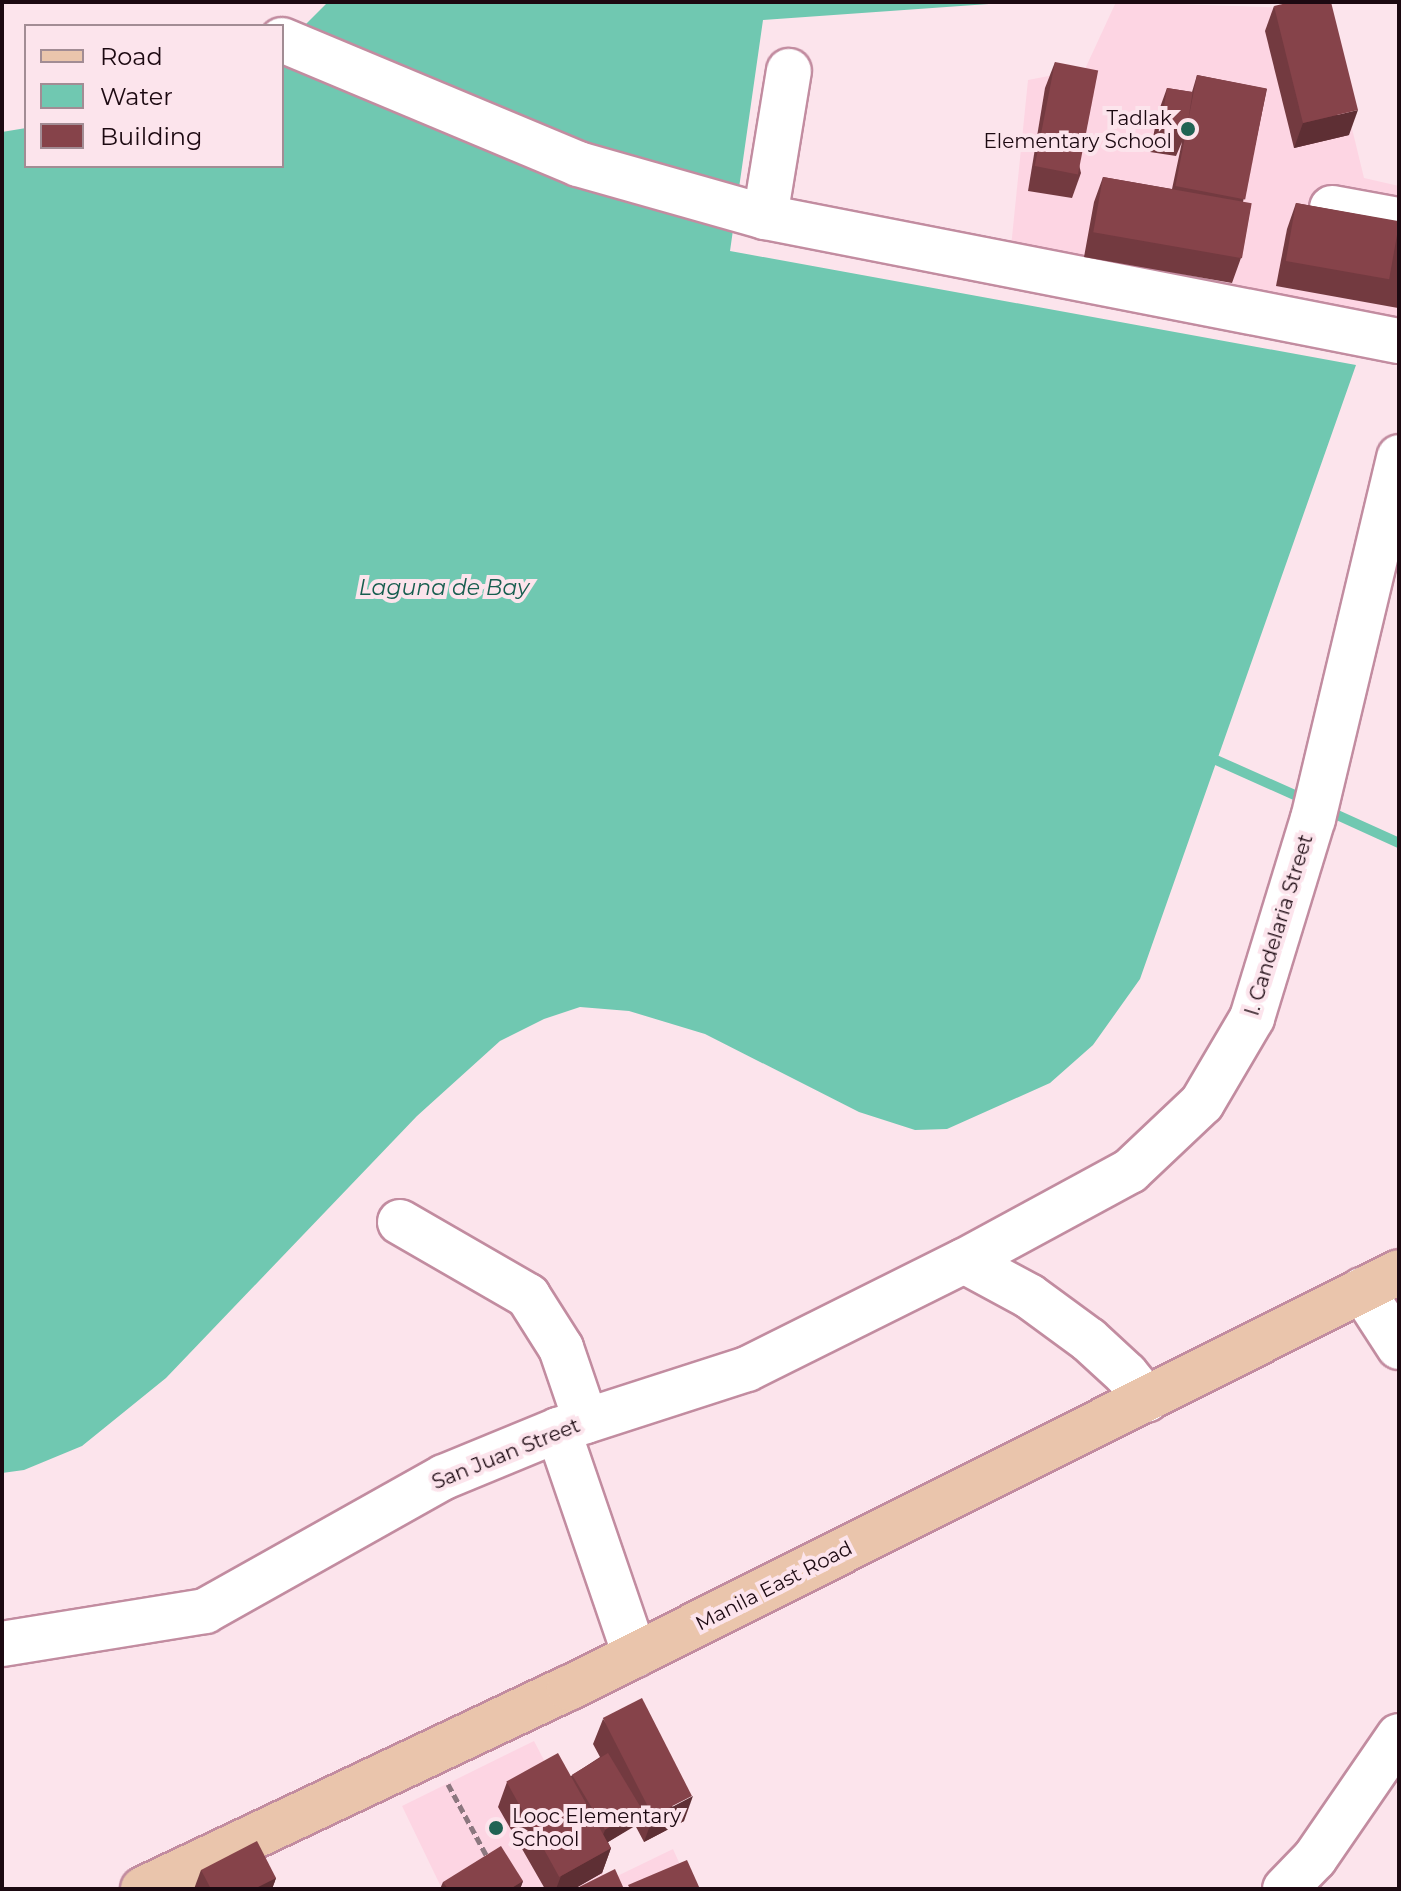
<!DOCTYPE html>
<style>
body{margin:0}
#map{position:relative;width:1401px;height:1891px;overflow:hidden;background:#fce4ec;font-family:Montserrat,sans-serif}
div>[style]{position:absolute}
.built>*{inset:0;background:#fdd5e3}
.water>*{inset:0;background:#70c8b1}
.stream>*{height:10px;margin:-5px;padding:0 5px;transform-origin:5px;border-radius:5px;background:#70c8b1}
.path>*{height:5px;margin-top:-2.5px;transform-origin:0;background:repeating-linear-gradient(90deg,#8c777f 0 8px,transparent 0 12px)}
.roads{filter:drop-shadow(2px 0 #c28ca0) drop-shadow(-2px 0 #c28ca0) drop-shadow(0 2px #c28ca0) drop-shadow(0 -2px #c28ca0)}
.minor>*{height:44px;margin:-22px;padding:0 22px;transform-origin:22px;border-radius:22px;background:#fff}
.major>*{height:44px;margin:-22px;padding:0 22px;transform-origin:22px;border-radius:22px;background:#eac5ac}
.wall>*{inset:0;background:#733a40}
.shaded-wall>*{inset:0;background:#5e2f34}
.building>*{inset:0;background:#86434a;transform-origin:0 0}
.dots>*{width:22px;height:22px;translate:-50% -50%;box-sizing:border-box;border:4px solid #fce4ec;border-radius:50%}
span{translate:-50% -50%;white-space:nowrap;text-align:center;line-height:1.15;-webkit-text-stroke:8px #fce4ec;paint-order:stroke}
.poi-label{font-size:20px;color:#1c0911}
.right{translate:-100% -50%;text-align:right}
.left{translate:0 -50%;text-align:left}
.street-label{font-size:20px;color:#1c0911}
.water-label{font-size:22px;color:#175e4f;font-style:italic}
.frame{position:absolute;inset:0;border:4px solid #1c0911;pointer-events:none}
.legend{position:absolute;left:24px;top:24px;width:260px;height:144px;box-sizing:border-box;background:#fce4ec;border:2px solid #a28c94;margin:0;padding:10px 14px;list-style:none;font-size:24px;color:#1c0911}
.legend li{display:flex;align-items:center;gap:16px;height:40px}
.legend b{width:40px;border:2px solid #a28c94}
</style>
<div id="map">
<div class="built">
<div style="clip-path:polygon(1116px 2px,1323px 9px,1364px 178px,1399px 186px,1399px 319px,1011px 247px,1028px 80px,1085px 69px)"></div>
<div style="clip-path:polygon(534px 1741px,607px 1881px,673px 1849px,691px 1889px,442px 1889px,402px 1806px)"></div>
</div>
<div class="water">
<div style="clip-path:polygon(328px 2px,1017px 2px,763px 20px,730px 251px,1356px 365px,1140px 979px,1093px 1045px,1050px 1083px,947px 1129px,915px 1130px,859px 1112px,705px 1034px,629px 1011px,580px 1007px,544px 1019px,500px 1041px,417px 1116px,166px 1378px,82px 1446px,24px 1470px,2px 1473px,2px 132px,26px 128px,26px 166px,282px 166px,282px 48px)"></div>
</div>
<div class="stream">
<div style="left:1216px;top:760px;width:98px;rotate:24deg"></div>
<div style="left:1324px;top:809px;width:82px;rotate:24.4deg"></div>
</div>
<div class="path">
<div style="left:448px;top:1784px;width:86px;rotate:61.7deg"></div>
</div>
<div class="roads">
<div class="minor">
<div style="left:282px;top:40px;width:321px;rotate:22.7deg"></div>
<div style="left:578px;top:164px;width:194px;rotate:15.8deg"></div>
<div style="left:765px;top:217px;width:646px;rotate:11.07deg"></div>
<div style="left:1332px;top:208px;width:68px;rotate:10.2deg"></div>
<div style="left:765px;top:217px;width:148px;rotate:-80.7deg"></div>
<div style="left:400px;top:1222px;width:148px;rotate:30deg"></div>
<div style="left:528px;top:1296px;width:62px;rotate:57.6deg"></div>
<div style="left:561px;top:1348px;width:77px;rotate:71.1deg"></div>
<div style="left:964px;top:1261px;width:74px;rotate:28.3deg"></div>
<div style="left:1029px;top:1296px;width:74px;rotate:36.3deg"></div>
<div style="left:1089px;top:1340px;width:50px;rotate:42.6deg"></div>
<div style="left:1126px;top:1374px;width:33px;rotate:51deg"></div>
<div style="left:1362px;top:1290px;width:68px;rotate:57deg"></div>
<div style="left:558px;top:1430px;width:238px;rotate:71.1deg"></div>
<div style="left:2px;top:1644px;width:206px;rotate:-9.2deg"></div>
<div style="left:205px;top:1611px;width:274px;rotate:-29.3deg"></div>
<div style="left:444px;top:1477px;width:123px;rotate:-22.4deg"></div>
<div style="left:558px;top:1430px;width:199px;rotate:-17.9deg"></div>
<div style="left:747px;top:1369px;width:242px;rotate:-26.5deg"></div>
<div style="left:964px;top:1261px;width:189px;rotate:-28.5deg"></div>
<div style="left:1130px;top:1171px;width:99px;rotate:-43.4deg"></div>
<div style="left:1202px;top:1103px;width:99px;rotate:-59.5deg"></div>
<div style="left:1252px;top:1018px;width:208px;rotate:-73deg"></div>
<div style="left:1313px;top:819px;width:372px;rotate:-76.6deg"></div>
<div style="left:1285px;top:1889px;width:43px;rotate:-45.9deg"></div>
<div style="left:1315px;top:1858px;width:148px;rotate:-55.5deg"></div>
</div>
<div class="major">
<div style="left:143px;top:1889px;width:471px;rotate:-25.3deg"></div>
<div style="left:569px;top:1688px;width:928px;rotate:-26.62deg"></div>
</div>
</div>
<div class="wall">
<div style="clip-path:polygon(1274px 6px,1349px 135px,1294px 148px,1265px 31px)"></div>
<div style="clip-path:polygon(1055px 62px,1081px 173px,1072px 198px,1028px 191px,1045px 88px)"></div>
<div style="clip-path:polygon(1197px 75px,1267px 89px,1243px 202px,1241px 258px,1232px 283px,1084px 257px,1094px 202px,1103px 177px,1172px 189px,1182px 142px,1176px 156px,1150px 152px,1158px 113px,1167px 88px,1192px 92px)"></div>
<div style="clip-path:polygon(1296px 203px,1399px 222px,1399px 305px,1398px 308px,1276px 286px,1287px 229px)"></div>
<div style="clip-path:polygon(603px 1719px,684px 1821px,644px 1842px,635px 1825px,608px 1842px,611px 1848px,602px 1873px,574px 1889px,545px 1889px,498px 1807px,507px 1782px,571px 1776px,600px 1757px,593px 1744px)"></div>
<div style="clip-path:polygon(201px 1870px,276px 1878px,272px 1889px,194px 1889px)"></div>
<div style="clip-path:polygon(523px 1881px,520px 1889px,440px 1889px,443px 1882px)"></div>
</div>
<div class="shaded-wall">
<div style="clip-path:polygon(1358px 110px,1349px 135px,1294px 148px,1303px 123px)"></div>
<div style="clip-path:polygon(693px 1796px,684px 1821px,644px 1842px,653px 1817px)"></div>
<div style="clip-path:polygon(641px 1808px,635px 1826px,598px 1848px,605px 1830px)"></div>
<div style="clip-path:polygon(611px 1848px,602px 1873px,574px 1889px,556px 1889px,561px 1876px)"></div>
<div style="clip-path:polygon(276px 1878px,272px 1889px,254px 1889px)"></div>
<div style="clip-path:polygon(523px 1881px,520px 1889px,510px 1889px)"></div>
</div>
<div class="building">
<div style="clip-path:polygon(1291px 2px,1331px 2px,1358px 110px,1303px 123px,1274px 6px)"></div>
<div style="left:1055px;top:62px;width:44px;height:106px;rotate:11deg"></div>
<div style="left:1197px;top:75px;width:71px;height:113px;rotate:11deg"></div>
<div style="left:1167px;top:88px;width:26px;height:39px;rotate:9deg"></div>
<div style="left:1103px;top:177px;width:151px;height:56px;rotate:10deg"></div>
<div style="left:1296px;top:203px;width:105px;height:59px;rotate:10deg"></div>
<div style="left:642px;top:1698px;width:110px;height:44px;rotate:63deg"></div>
<div style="left:558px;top:1753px;width:109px;height:59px;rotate:61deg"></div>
<div style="left:608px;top:1753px;width:64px;height:42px;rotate:59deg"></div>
<div style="clip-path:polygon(257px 1841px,276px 1878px,254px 1889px,211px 1889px,201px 1870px)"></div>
<div style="clip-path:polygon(501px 1846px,523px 1881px,510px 1889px,448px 1889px,443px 1882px)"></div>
<div style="clip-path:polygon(687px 1860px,700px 1889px,630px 1889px,628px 1885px)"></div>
<div style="clip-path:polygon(615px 1869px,624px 1889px,577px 1889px,577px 1888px)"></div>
</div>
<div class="dots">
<div style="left:1188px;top:129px;background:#206354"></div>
<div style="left:496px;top:1828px;background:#206354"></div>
</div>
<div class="poi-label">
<span class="right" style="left:1172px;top:130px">Tadlak<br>Elementary School</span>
<span class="left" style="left:512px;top:1828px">Looc Elementary<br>School</span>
</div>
<div class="street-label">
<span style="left:1279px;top:925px;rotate:-73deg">I. Candelaria Street</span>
<span style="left:506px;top:1454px;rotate:-22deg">San Juan Street</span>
<span style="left:774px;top:1586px;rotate:-27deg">Manila East Road</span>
</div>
<div class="water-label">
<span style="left:444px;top:588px">Laguna de Bay</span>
</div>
<div class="frame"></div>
<ul class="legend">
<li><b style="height:10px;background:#eac5ac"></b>Road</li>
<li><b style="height:22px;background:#70c8b1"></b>Water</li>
<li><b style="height:22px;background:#86434a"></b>Building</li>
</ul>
</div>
